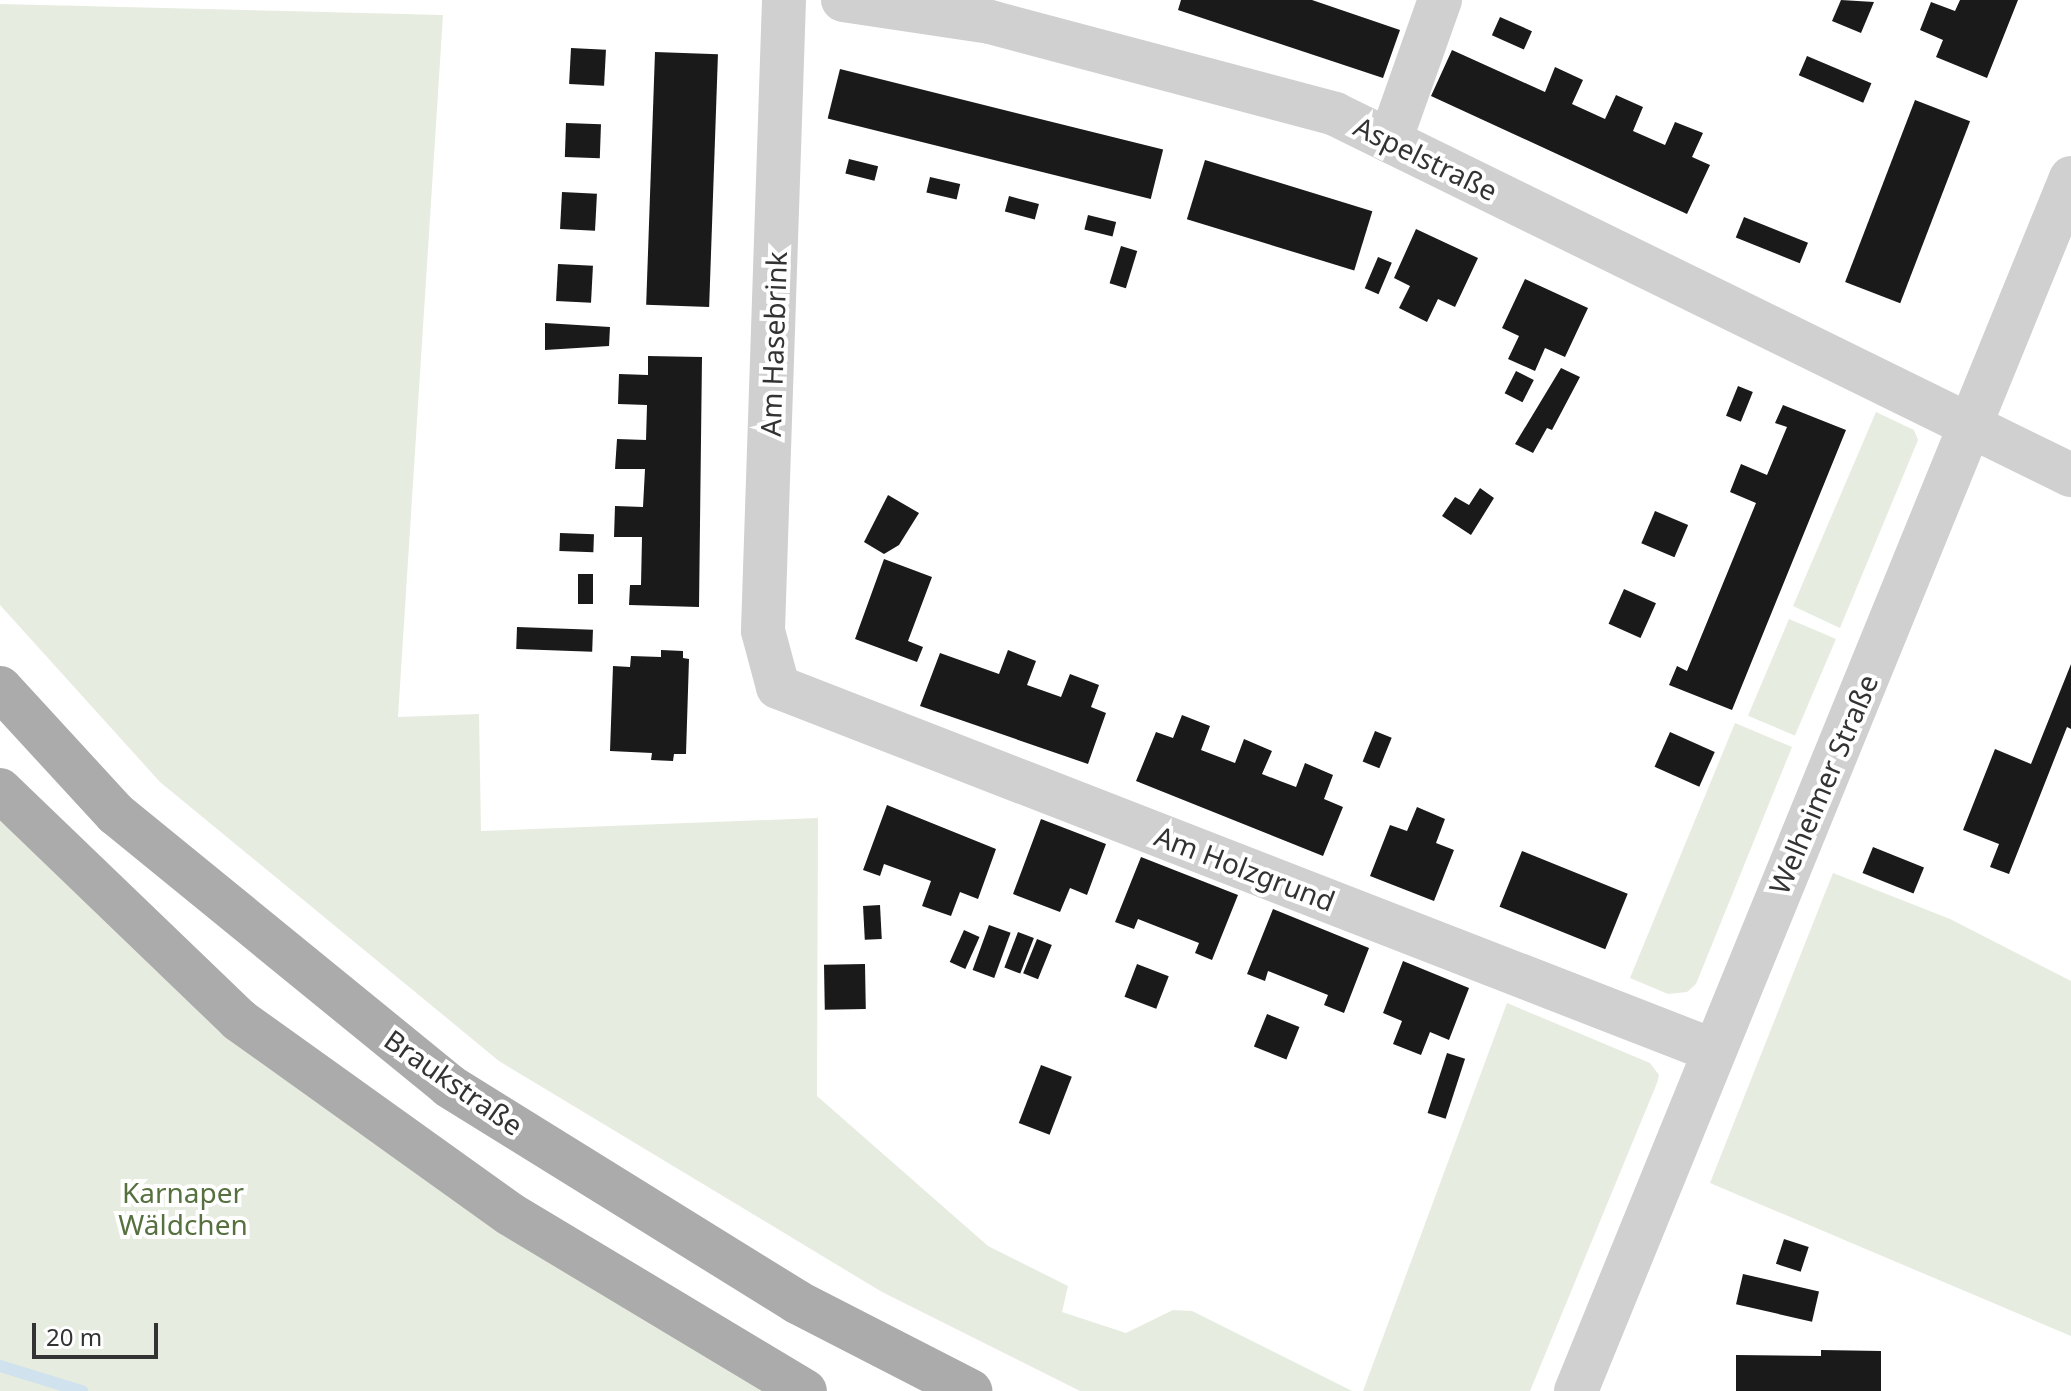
<!DOCTYPE html>
<meta charset="utf-8">
<style>
body{margin:0}
#map{position:relative;width:2071px;height:1391px;overflow:hidden;background:#fff;font-family:"Noto Sans",sans-serif}
div>[style]{position:absolute}
.green>*{inset:0;background:#e6ecdf;transform-origin:0 0}
.stream>*{height:12px;margin:-6px;padding:0 6px;transform-origin:6px;border-radius:6px;background:#cfe2ee}
.building>*{inset:0;background:#1a1a1a;transform-origin:0 0}
.minor>*{height:44px;margin:-22px;padding:0 22px;transform-origin:22px;border-radius:22px;background:#d0d0d0}
.major>*{height:44px;margin:-22px;padding:0 22px;transform-origin:22px;border-radius:22px;background:#ababab}
span{translate:-50% -50%;white-space:nowrap;text-align:center;line-height:1.15;-webkit-text-stroke:8px #fff;paint-order:stroke}
.street-label{font-size:28px;color:#333}
.park-label{font-size:28px;color:#56703f}
.scale{position:absolute;left:32px;top:1323px;width:126px;height:36px;box-sizing:border-box;border:4px solid #333;border-top:0;padding-left:10px;font-size:24px;line-height:28px;white-space:nowrap;color:#333;-webkit-text-stroke:6px #fff;paint-order:stroke}
</style>
<div id="map">
<div class="green">
<div style="clip-path:polygon(0 4px,443px 15px,398px 717px,479px 714px,481px 831px,818px 818px,817px 1096px,988px 1246px,1068px 1286px,1062px 1312px,1126px 1333px,1173px 1310px,1192px 1311px,1352px 1391px,1080px 1391px,882px 1292px,499px 1061px,160px 782px,0 605px)"></div>
<div style="clip-path:polygon(1876px 412px,1914px 430px,1918px 440px,1840px 628px,1793px 606px)"></div>
<div style="left:1789px;top:619px;width:51px;height:105px;rotate:23deg"></div>
<div style="clip-path:polygon(1735px 723px,1792px 747px,1696px 984px,1687px 992px,1668px 994px,1630px 978px)"></div>
<div style="clip-path:polygon(0 797px,233px 1019px,796px 1391px,0 1391px)"></div>
<div style="clip-path:polygon(1833px 873px,1950px 919px,2071px 981px,2071px 1336px,1710px 1183px)"></div>
<div style="clip-path:polygon(1507px 1003px,1650px 1063px,1659px 1075px,1657px 1083px,1530px 1391px,1363px 1391px)"></div>
</div>
<div class="stream">
<div style="left:0;top:1366px;width:86px;rotate:17deg"></div>
</div>
<div class="building">
<div style="clip-path:polygon(1181px 0,1312px 0,1400px 30px,1383px 78px,1178px 10px)"></div>
<div style="clip-path:polygon(1841px 0,1874px 2px,1861px 33px,1832px 21px)"></div>
<div style="clip-path:polygon(1960px 0,2018px 0,1987px 78px,1936px 57px,1943px 40px,1920px 30px,1931px 2px,1955px 11px)"></div>
<div style="left:1500px;top:17px;width:35px;height:20px;rotate:24deg"></div>
<div style="left:571px;top:48px;width:35px;height:36px;rotate:3deg"></div>
<div style="clip-path:polygon(1452px 50px,1545px 92px,1555px 67px,1583px 80px,1572px 104px,1605px 119px,1616px 95px,1643px 107px,1633px 131px,1665px 145px,1675px 122px,1703px 133px,1692px 157px,1710px 165px,1687px 214px,1431px 96px)"></div>
<div style="left:655px;top:52px;width:63px;height:253px;rotate:2deg"></div>
<div style="left:1807px;top:56px;width:70px;height:21px;rotate:23deg"></div>
<div style="left:840px;top:69px;width:333px;height:51px;rotate:14deg"></div>
<div style="left:1915px;top:100px;width:59px;height:195px;rotate:21deg"></div>
<div style="left:566px;top:123px;width:35px;height:34px;rotate:2deg"></div>
<div style="left:849px;top:159px;width:30px;height:15px;rotate:14deg"></div>
<div style="left:1205px;top:160px;width:175px;height:62px;rotate:17deg"></div>
<div style="left:930px;top:177px;width:31px;height:16px;rotate:13deg"></div>
<div style="left:562px;top:192px;width:35px;height:37px;rotate:3deg"></div>
<div style="left:1009px;top:196px;width:31px;height:16px;rotate:15deg"></div>
<div style="left:1088px;top:215px;width:29px;height:15px;rotate:14deg"></div>
<div style="left:1744px;top:217px;width:69px;height:22px;rotate:22deg"></div>
<div style="clip-path:polygon(1416px 229px,1478px 258px,1455px 307px,1438px 299px,1427px 322px,1399px 308px,1410px 286px,1394px 278px)"></div>
<div style="left:1121px;top:246px;width:17px;height:39px;rotate:17deg"></div>
<div style="left:1378px;top:257px;width:15px;height:34px;rotate:23deg"></div>
<div style="left:558px;top:264px;width:35px;height:37px;rotate:3deg"></div>
<div style="clip-path:polygon(1525px 279px,1588px 308px,1565px 357px,1545px 348px,1535px 371px,1508px 359px,1519px 336px,1502px 328px)"></div>
<div style="clip-path:polygon(545px 323px,610px 327px,609px 346px,545px 350px)"></div>
<div style="clip-path:polygon(648px 356px,702px 357px,699px 607px,629px 605px,630px 585px,641px 585px,642px 537px,614px 537px,615px 506px,643px 507px,645px 469px,615px 469px,617px 439px,646px 440px,647px 405px,618px 404px,619px 374px,648px 375px)"></div>
<div style="clip-path:polygon(1561px 368px,1580px 377px,1552px 430px,1547px 428px,1533px 453px,1515px 444px)"></div>
<div style="left:1516px;top:371px;width:20px;height:25px;rotate:27deg"></div>
<div style="left:1738px;top:386px;width:16px;height:32px;rotate:22deg"></div>
<div style="clip-path:polygon(1783px 405px,1846px 430px,1732px 710px,1669px 685px,1677px 666px,1687px 671px,1756px 503px,1730px 492px,1741px 464px,1767px 475px,1787px 427px,1775px 423px)"></div>
<div style="clip-path:polygon(1480px 488px,1494px 498px,1471px 535px,1442px 516px,1455px 497px,1469px 505px)"></div>
<div style="clip-path:polygon(888px 495px,919px 513px,899px 545px,884px 554px,864px 542px)"></div>
<div style="left:1655px;top:511px;width:36px;height:35px;rotate:23deg"></div>
<div style="left:560px;top:533px;width:34px;height:18px;rotate:2deg"></div>
<div style="clip-path:polygon(884px 559px,932px 577px,908px 641px,923px 647px,917px 662px,855px 639px)"></div>
<div style="left:578px;top:574px;width:15px;height:30px"></div>
<div style="left:1624px;top:589px;width:35px;height:38px;rotate:24deg"></div>
<div style="left:517px;top:627px;width:76px;height:22px;rotate:2deg"></div>
<div style="clip-path:polygon(661px 650px,683px 651px,683px 658px,689px 659px,686px 754px,674px 754px,673px 761px,651px 760px,652px 753px,610px 751px,613px 666px,630px 667px,631px 656px,661px 657px)"></div>
<div style="clip-path:polygon(1008px 650px,1036px 661px,1027px 685px,1061px 697px,1070px 674px,1099px 685px,1091px 707px,1106px 713px,1088px 764px,920px 706px,940px 653px,999px 674px)"></div>
<div style="clip-path:polygon(2071px 664px,2071px 729px,2067px 727px,2009px 874px,1990px 867px,1999px 844px,1963px 830px,1995px 749px,2031px 764px)"></div>
<div style="clip-path:polygon(1182px 715px,1210px 726px,1201px 750px,1235px 763px,1244px 739px,1272px 751px,1262px 774px,1280px 781px,1296px 787px,1305px 763px,1333px 775px,1324px 799px,1343px 807px,1323px 856px,1136px 781px,1156px 732px,1173px 738px)"></div>
<div style="left:1375px;top:731px;width:18px;height:33px;rotate:22deg"></div>
<div style="left:1670px;top:732px;width:49px;height:38px;rotate:24deg"></div>
<div style="clip-path:polygon(887px 805px,996px 849px,978px 899px,960px 892px,951px 916px,922px 906px,931px 881px,884px 864px,880px 876px,863px 870px)"></div>
<div style="clip-path:polygon(1417px 807px,1445px 819px,1436px 843px,1454px 850px,1434px 901px,1370px 876px,1390px 825px,1407px 831px)"></div>
<div style="clip-path:polygon(1041px 819px,1106px 844px,1087px 895px,1070px 888px,1060px 912px,1013px 894px)"></div>
<div style="left:1873px;top:847px;width:55px;height:28px;rotate:22deg"></div>
<div style="left:1522px;top:851px;width:114px;height:60px;rotate:22deg"></div>
<div style="clip-path:polygon(1141px 857px,1238px 895px,1212px 960px,1195px 953px,1199px 943px,1138px 919px,1134px 929px,1115px 922px)"></div>
<div style="left:880px;top:905px;width:34px;height:17px;rotate:87deg"></div>
<div style="clip-path:polygon(1273px 909px,1369px 948px,1344px 1013px,1324px 1005px,1328px 995px,1268px 971px,1265px 981px,1247px 974px)"></div>
<div style="left:989px;top:925px;width:23px;height:48px;rotate:20deg"></div>
<div style="left:964px;top:930px;width:17px;height:35px;rotate:24deg"></div>
<div style="left:1018px;top:932px;width:17px;height:38px;rotate:21deg"></div>
<div style="left:1037px;top:939px;width:16px;height:37px;rotate:22deg"></div>
<div style="clip-path:polygon(1403px 961px,1469px 988px,1449px 1040px,1430px 1032px,1421px 1055px,1393px 1044px,1402px 1021px,1383px 1013px)"></div>
<div style="left:865px;top:964px;width:45px;height:41px;rotate:89deg"></div>
<div style="left:1137px;top:964px;width:34px;height:35px;rotate:21deg"></div>
<div style="left:1267px;top:1014px;width:35px;height:35px;rotate:22deg"></div>
<div style="left:1447px;top:1053px;width:19px;height:63px;rotate:18deg"></div>
<div style="left:1041px;top:1065px;width:33px;height:62px;rotate:21deg"></div>
<div style="left:1784px;top:1239px;width:26px;height:26px;rotate:18deg"></div>
<div style="left:1743px;top:1274px;width:78px;height:31px;rotate:13deg"></div>
<div style="clip-path:polygon(1821px 1350px,1881px 1351px,1881px 1391px,1736px 1391px,1736px 1355px,1821px 1356px)"></div>
</div>
<div class="minor">
<div style="left:784px;top:0;width:631px;rotate:91.91deg"></div>
<div style="left:763px;top:631px;width:58px;rotate:75deg"></div>
<div style="left:778px;top:687px;width:1002px;rotate:21.24deg"></div>
<div style="left:843px;top:0;width:149px;rotate:8.5deg"></div>
<div style="left:990px;top:22px;width:357px;rotate:14.9deg"></div>
<div style="left:1335px;top:114px;width:820px;rotate:26.13deg"></div>
<div style="left:1390px;top:141px;width:150px;rotate:-70.5deg"></div>
<div style="left:1576px;top:1391px;width:1310px;rotate:-67.8deg"></div>
</div>
<div class="major">
<div style="left:0;top:688px;width:171px;rotate:47.4deg"></div>
<div style="left:116px;top:814px;width:430px;rotate:39.2deg"></div>
<div style="left:449px;top:1086px;width:410px;rotate:31.8deg"></div>
<div style="left:797px;top:1302px;width:195px;rotate:27.2deg"></div>
<div style="left:0;top:790px;width:332px;rotate:43.9deg"></div>
<div style="left:239px;top:1020px;width:333px;rotate:35.6deg"></div>
<div style="left:510px;top:1214px;width:344px;rotate:31deg"></div>
</div>
<div class="street-label">
<span style="left:1426px;top:158px;rotate:26deg">Aspelstraße</span>
<span style="left:773px;top:344px;rotate:-88deg">Am Hasebrink</span>
<span style="left:1823px;top:784px;rotate:-67deg">Welheimer Straße</span>
<span style="left:1245px;top:868px;rotate:21deg">Am Holzgrund</span>
<span style="left:454px;top:1082px;rotate:35deg">Braukstraße</span>
</div>
<div class="park-label">
<span style="left:183px;top:1208px">Karnaper<br>Wäldchen</span>
</div>
<div class="scale">20 m</div>
</div>
